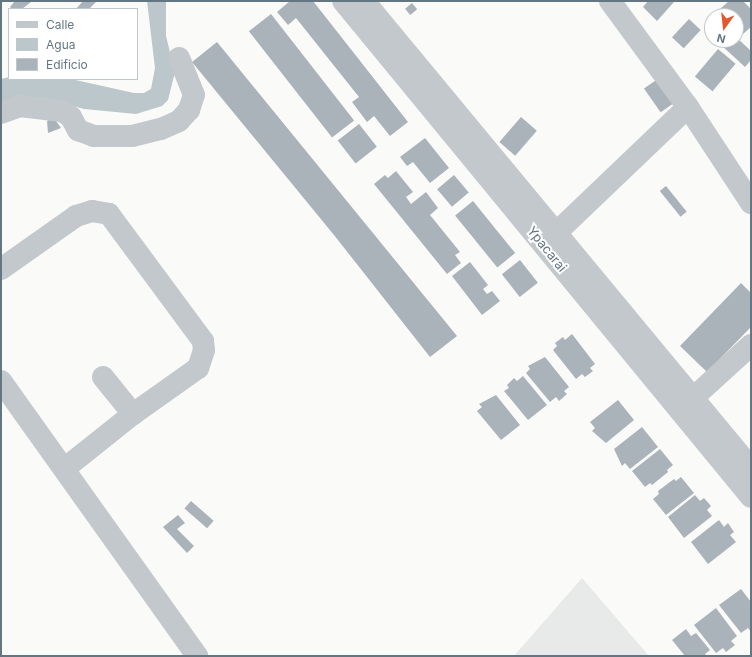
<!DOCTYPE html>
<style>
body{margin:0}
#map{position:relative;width:752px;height:657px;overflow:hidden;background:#fafaf8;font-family:Inter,sans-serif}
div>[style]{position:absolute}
.built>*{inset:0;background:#e8e9e9}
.water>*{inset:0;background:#bbc7cb}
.building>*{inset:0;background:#aab3b9;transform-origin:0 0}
.minor>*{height:22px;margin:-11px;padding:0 11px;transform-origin:11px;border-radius:11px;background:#c3c8cc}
span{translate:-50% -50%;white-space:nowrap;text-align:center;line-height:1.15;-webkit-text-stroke:4px #fff;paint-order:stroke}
.street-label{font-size:13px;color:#657683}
.frame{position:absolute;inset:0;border:2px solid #657683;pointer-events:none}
.legend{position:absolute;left:8px;top:8px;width:130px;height:72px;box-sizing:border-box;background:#fff;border:1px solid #c1c8cd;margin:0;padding:5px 7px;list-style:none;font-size:12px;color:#657683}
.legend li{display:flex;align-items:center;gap:8px;height:20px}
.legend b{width:20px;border:1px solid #c1c8cd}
.north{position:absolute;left:704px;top:8px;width:40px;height:40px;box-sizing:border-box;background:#fff;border:1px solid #c1c8cd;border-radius:50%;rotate:195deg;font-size:11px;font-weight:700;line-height:16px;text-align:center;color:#657683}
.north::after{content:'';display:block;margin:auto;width:14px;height:18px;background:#e4572e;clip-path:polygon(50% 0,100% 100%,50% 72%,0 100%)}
</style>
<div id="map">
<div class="built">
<div style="clip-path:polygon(582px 578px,649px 656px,514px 656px)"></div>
</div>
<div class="water">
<div style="clip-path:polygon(147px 1px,166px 1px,166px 36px,175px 72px,168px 100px,162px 106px,136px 114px,84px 109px,59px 102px,1px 105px,1px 79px,9px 77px,71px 79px,134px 93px,144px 93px,151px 89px,155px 68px)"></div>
</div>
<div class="building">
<div style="clip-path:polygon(15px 1px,30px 1px,31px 2px,22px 9px,12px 9px,10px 7px)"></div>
<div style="clip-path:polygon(83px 1px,97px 1px,89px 9px,76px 9px)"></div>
<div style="clip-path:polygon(290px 1px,313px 1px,408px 122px,390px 136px,374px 116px,367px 122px,352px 102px,359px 97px,296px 18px,288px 25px,277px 12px)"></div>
<div style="clip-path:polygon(648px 1px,673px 1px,674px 2px,657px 21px,643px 7px)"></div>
<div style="clip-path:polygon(729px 1px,743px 1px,751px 9px,751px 27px,743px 34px,736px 26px,736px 16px,726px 16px,720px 9px)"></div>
<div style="left:412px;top:3px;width:8px;height:9px;rotate:50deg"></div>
<div style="left:271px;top:14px;width:135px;height:28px;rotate:52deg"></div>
<div style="left:689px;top:19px;width:16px;height:25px;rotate:43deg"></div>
<div style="clip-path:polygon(736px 37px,751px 51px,751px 60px,745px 67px,720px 44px,725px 40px,736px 40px)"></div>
<div style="clip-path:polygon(217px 42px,457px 336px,430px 357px,334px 235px,192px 62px)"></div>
<div style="left:718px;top:49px;width:23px;height:36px;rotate:40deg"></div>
<div style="left:662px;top:76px;width:29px;height:22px;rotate:55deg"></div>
<div style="left:521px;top:117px;width:21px;height:33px;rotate:41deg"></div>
<div style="clip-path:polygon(54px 118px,61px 128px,48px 133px,47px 121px)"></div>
<div style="left:359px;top:124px;width:29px;height:27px;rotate:52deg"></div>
<div style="clip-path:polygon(425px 138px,449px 168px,430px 183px,413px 162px,407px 166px,400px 157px)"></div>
<div style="clip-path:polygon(396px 171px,413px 192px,406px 197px,411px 204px,426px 192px,438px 208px,430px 215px,460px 252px,455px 255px,461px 263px,447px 274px,374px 184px,385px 175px,388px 178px)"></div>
<div style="left:454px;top:175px;width:23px;height:22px;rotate:50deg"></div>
<div style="left:666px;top:186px;width:33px;height:8px;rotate:51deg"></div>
<div style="left:473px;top:201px;width:67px;height:23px;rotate:51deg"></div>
<div style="left:520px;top:260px;width:29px;height:23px;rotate:52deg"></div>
<div style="clip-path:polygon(470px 262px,488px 285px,483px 289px,487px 294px,492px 291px,500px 301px,482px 315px,452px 276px)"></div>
<div style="clip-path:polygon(741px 283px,751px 293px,751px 327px,707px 372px,680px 346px)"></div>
<div style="clip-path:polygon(572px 334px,595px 364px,590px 368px,593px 371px,585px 377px,582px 374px,576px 379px,553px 350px,557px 346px,555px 343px,563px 337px,565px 340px)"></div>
<div style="clip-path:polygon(545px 357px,569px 387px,564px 391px,567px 394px,559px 401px,556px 397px,550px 402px,526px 373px,530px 369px,528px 366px)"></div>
<div style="clip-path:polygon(523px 376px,547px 405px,528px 420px,504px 391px,509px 388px,507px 385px,514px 378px,517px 381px)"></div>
<div style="clip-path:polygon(496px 395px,520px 425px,501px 440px,477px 411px,482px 407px,479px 404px)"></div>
<div style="clip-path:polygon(618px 400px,634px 420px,606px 443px,592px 431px,595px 428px,590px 422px)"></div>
<div style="clip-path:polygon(642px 427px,658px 447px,630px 469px,625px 463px,622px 466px,614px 449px)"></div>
<div style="clip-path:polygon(660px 449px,673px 465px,667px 470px,668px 472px,652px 485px,650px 483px,645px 487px,632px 471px)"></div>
<div style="clip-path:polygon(681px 477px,694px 493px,666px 515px,653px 499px,659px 494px,658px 491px,674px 479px,676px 481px)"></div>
<div style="clip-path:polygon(695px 495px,700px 501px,704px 498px,711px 506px,707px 510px,712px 516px,684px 538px,668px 517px)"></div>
<div style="left:191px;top:501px;width:30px;height:10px;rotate:41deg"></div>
<div style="clip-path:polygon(178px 515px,185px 523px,177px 529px,194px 546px,187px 553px,163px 527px)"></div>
<div style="clip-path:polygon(719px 520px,724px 527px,728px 523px,734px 532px,730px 535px,736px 542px,708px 564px,691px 542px)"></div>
<div style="clip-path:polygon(741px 589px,751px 602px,751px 632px,748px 628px,741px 633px,719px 605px)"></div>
<div style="clip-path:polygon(716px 608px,737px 636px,731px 641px,735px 645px,726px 652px,723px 648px,716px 653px,694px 625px)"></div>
<div style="clip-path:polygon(686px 629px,691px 636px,696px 633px,710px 650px,705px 654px,707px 656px,685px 656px,672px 640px)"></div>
</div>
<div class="minor">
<div style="left:343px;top:1px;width:642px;rotate:50.56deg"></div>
<div style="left:364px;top:1px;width:607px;rotate:50.35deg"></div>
<div style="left:610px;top:1px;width:132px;rotate:53.7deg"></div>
<div style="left:688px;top:107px;width:115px;rotate:56.7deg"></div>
<div style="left:1px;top:113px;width:20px;rotate:-20deg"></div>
<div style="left:20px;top:106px;width:42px;rotate:6.8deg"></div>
<div style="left:62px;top:111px;width:11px;rotate:34deg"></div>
<div style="left:71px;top:117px;width:15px;rotate:62deg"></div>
<div style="left:78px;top:130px;width:17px;rotate:21deg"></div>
<div style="left:94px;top:136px;width:38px"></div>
<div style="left:132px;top:136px;width:30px;rotate:-14deg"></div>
<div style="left:161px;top:129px;width:20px;rotate:-24deg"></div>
<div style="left:179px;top:121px;width:15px;rotate:-48deg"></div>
<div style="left:189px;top:110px;width:16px;rotate:-72deg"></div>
<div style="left:194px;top:95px;width:40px;rotate:-112deg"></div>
<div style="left:557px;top:232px;width:181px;rotate:-43.7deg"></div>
<div style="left:1px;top:269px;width:92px;rotate:-35.2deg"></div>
<div style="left:76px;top:216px;width:17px;rotate:-17deg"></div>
<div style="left:92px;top:211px;width:17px;rotate:10deg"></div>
<div style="left:109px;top:214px;width:158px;rotate:53.5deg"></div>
<div style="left:203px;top:341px;width:9px;rotate:84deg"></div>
<div style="left:204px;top:350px;width:19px;rotate:108deg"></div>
<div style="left:198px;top:368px;width:80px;rotate:144.7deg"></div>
<div style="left:133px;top:414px;width:88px;rotate:141.4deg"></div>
<div style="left:103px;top:377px;width:48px;rotate:51deg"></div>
<div style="left:1px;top:381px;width:338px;rotate:54.5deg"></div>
<div style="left:693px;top:398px;width:79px;rotate:-42.4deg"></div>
</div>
<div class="street-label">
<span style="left:547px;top:249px;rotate:51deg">Ypacarai</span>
</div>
<div class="frame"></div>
<ul class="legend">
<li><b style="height:5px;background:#c3c8cc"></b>Calle</li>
<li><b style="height:11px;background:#bbc7cb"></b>Agua</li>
<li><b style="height:11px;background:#aab3b9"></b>Edificio</li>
</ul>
<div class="north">N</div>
</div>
